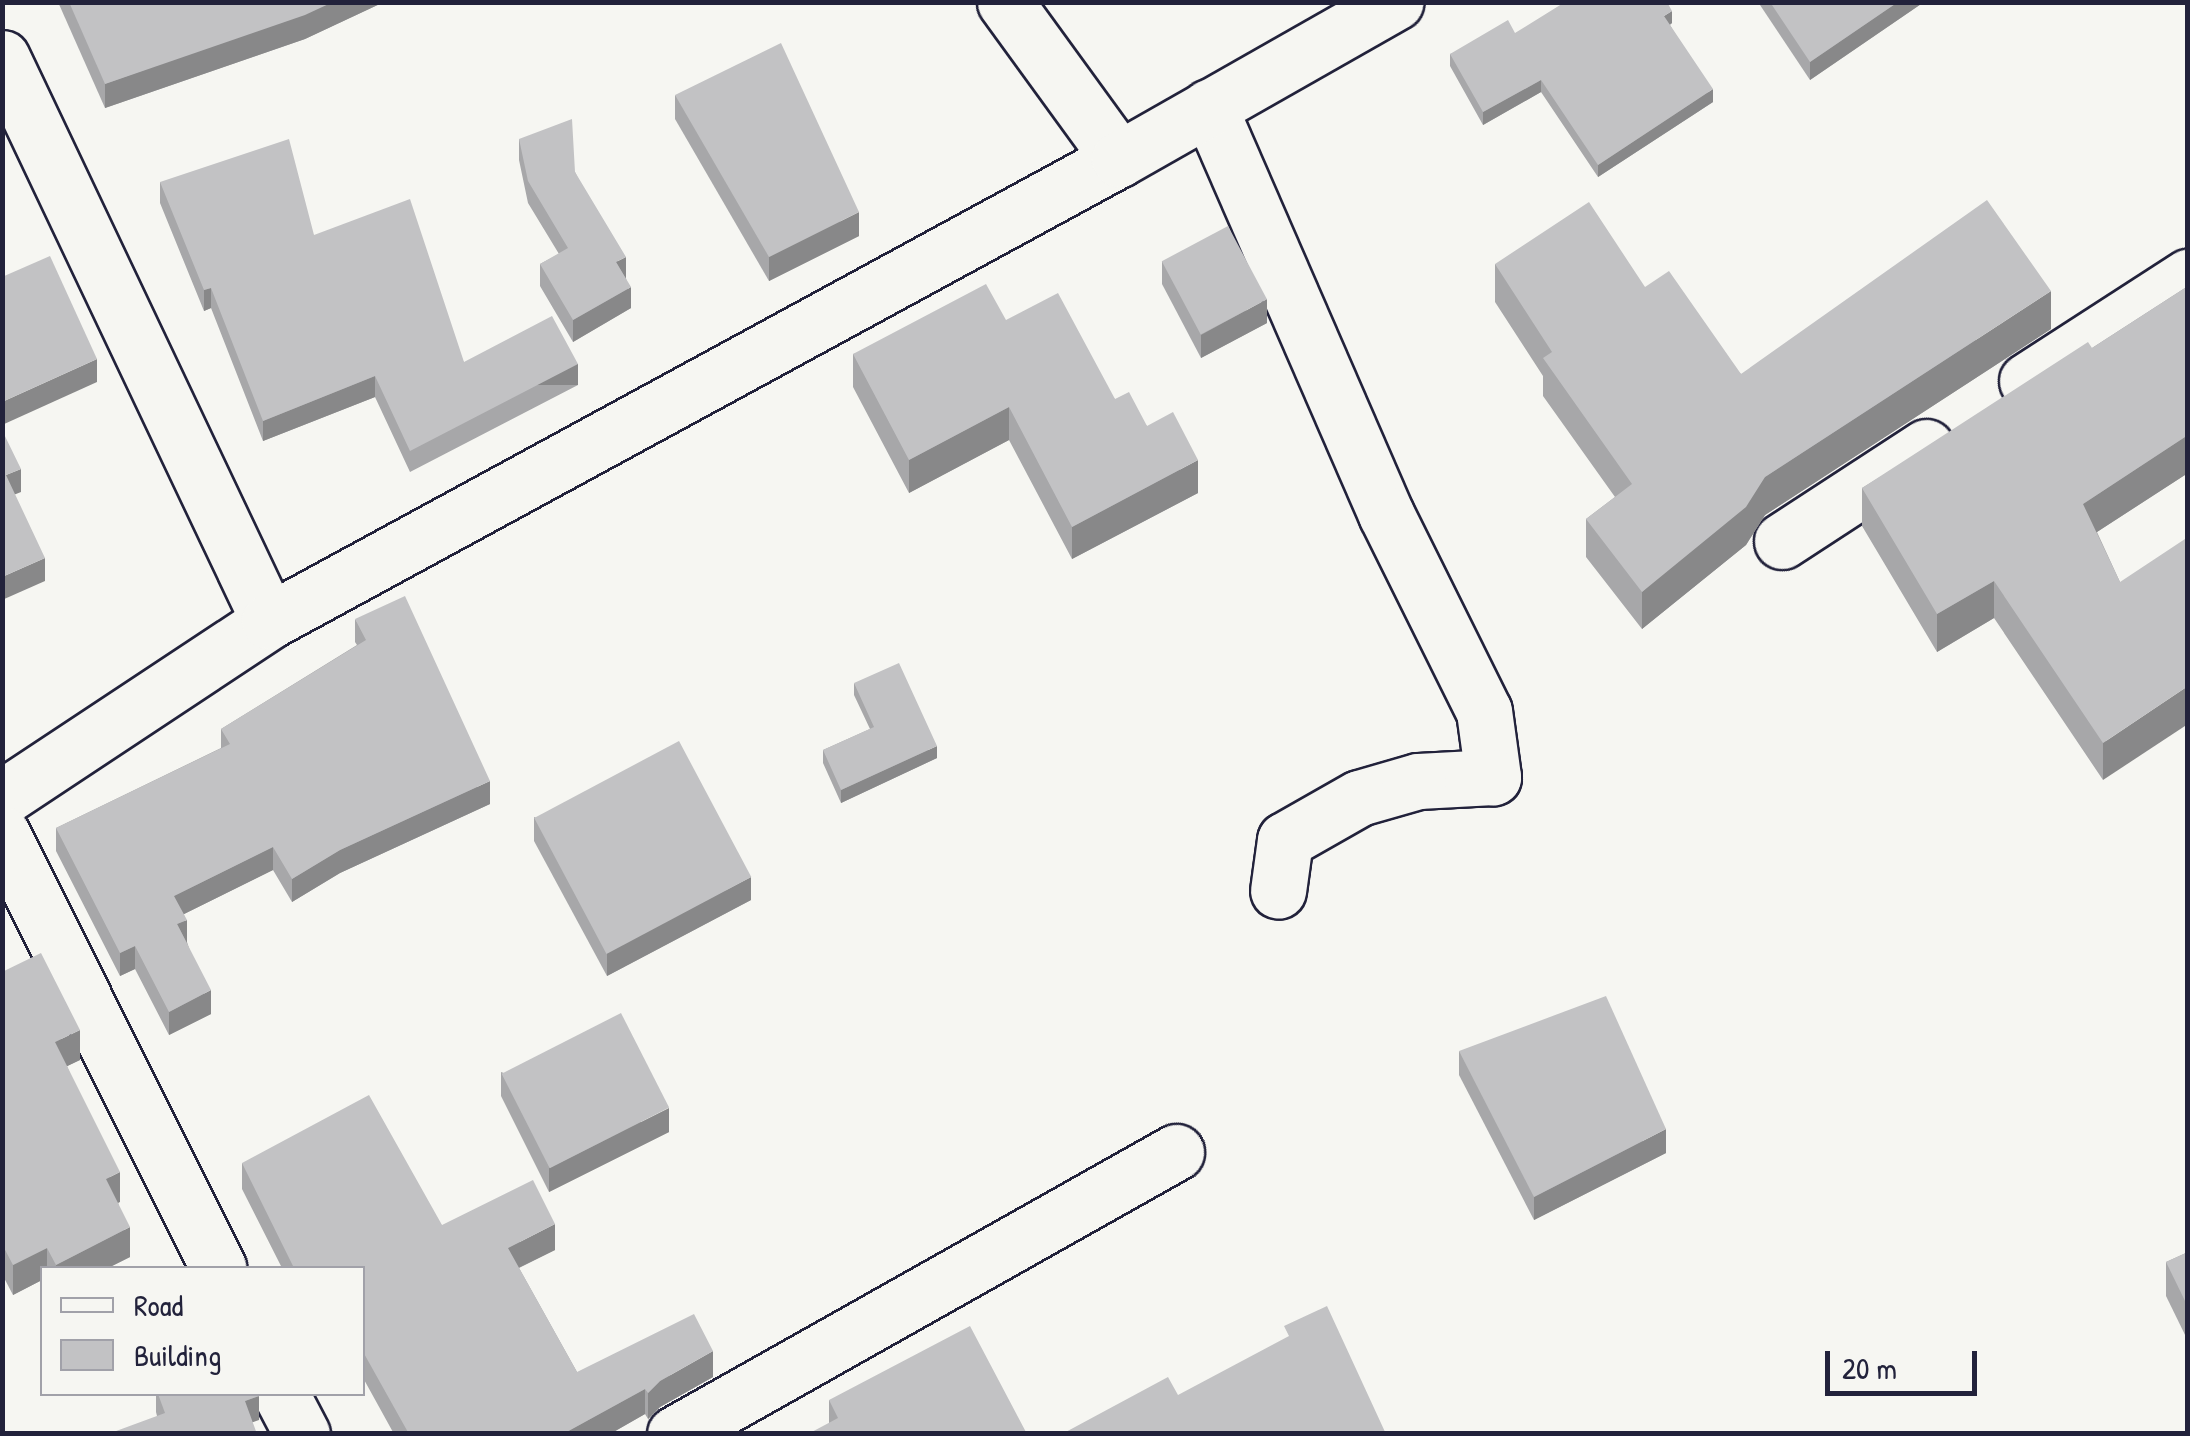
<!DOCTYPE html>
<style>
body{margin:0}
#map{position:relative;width:2190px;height:1436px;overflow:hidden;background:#f6f6f2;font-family:"Patrick Hand",sans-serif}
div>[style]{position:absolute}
.roads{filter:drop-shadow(2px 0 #22223b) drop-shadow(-2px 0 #22223b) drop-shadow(0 2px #22223b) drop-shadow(0 -2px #22223b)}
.minor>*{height:55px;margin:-27.5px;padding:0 27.5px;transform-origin:27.5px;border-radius:27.5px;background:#f6f6f2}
.wall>*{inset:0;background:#a7a7a9}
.shaded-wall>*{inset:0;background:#888889;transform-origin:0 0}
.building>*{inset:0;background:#c2c2c4;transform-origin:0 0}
span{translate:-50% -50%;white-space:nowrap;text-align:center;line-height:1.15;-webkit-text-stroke:8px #f6f6f2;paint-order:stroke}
.frame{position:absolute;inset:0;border:5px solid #22223b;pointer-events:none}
.legend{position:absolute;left:40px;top:1266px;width:325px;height:130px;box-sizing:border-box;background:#f6f6f2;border:2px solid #a1a1a9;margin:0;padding:12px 18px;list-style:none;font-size:30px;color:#22223b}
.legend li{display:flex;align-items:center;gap:20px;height:50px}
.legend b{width:50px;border:2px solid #a1a1a9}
.scale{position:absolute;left:1825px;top:1351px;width:152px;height:45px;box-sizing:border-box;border:5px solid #22223b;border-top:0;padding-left:12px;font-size:30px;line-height:35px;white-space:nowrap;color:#22223b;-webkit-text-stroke:8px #f6f6f2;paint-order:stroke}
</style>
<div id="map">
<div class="roads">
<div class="minor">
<div style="left:1005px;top:2px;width:194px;rotate:54deg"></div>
<div style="left:2px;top:58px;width:623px;rotate:64.63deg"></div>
<div style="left:1209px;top:107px;width:444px;rotate:66.5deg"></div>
<div style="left:1386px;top:514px;width:220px;rotate:63.6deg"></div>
<div style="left:1484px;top:711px;width:67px;rotate:82.2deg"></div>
<div style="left:1493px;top:777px;width:75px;rotate:176.9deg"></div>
<div style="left:1418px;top:781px;width:61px;rotate:163.9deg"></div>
<div style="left:1359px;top:798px;width:85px;rotate:150.4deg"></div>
<div style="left:1285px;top:840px;width:51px;rotate:97.8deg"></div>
<div style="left:2027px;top:381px;width:192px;rotate:-32.9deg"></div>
<div style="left:1782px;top:541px;width:172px;rotate:-33.1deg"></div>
<div style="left:2px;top:798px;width:320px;rotate:-33.5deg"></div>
<div style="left:269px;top:621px;width:967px;rotate:-28.53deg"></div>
<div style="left:1119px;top:159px;width:318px;rotate:-29.6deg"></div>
<div style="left:2px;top:834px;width:485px;rotate:63.5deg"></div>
<div style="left:281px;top:1394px;width:45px;rotate:62.3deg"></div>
<div style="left:675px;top:1434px;width:575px;rotate:-29.37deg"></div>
</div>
</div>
<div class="wall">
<div style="clip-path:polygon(58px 2px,384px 2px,305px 39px,105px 108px)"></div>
<div style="clip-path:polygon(1758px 2px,1924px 2px,1810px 80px)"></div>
<div style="clip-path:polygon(1672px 23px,1670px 25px,1713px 102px,1598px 177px,1541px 92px,1483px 125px,1450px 66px,1450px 54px,1515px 33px)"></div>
<div style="clip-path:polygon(675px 95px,859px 236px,769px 281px,675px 119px)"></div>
<div style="clip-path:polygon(519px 139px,575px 172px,626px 278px,631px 308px,573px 342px,540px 286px,540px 264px,559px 254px,528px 203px,519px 160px)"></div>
<div style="clip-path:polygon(160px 182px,314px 235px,464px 362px,578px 385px,410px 472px,375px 397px,263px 441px,211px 308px,204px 311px,160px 203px)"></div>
<div style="clip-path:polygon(1162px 261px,1267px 323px,1201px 358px,1162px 284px)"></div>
<div style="clip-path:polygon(1495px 264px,1645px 287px,1741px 374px,2051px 329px,1765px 515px,1746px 545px,1642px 629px,1586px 557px,1586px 519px,1615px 497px,1543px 396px,1543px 376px,1495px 302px)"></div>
<div style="clip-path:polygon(2188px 286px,2188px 473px,2097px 532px,2120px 582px,2103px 780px,1994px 618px,1937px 652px,1862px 526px,1862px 488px,2092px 348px)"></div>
<div style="clip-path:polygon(1006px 320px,1115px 399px,1147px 426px,1198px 493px,1072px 559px,1009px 440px,909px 493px,853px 387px,853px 354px)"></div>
<div style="clip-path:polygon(355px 619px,490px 804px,340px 873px,292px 902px,273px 870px,184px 914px,187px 942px,211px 1014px,169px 1035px,135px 969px,120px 976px,56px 851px,56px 828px,221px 748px,221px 729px,357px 645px,355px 642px)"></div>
<div style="clip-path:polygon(854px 683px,937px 758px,841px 803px,823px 763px,823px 750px,870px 729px,854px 695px)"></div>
<div style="clip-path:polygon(2188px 790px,2188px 830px,2185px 826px,2185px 792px)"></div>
<div style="clip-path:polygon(534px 817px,751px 900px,607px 976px,534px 841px)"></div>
<div style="clip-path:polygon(2px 972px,80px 1060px,67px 1066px,120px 1202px,118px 1202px,130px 1257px,108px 1268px,42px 1268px,42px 1280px,13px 1295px,2px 1274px)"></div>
<div style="clip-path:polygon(1459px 1051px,1666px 1153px,1534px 1220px,1459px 1075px)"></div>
<div style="clip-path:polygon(501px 1072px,669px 1132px,549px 1192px,501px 1096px)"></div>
<div style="clip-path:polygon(242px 1163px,442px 1225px,555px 1250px,519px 1268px,577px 1372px,713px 1377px,660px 1407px,648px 1419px,645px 1414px,610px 1434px,394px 1434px,362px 1376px,362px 1268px,282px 1268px,242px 1189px)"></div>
<div style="clip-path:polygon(2188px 1252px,2188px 1341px,2166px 1296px,2166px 1262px)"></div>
<div style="clip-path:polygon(156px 1394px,258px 1394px,259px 1420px,157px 1416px,156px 1412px)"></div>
<div style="clip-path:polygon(829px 1400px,1027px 1434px,829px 1423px)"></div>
</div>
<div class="shaded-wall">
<div style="clip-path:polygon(333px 2px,384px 2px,305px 39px,105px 108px,105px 84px)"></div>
<div style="clip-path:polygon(1898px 2px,1924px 2px,1810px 80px,1810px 62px)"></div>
<div style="clip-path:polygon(1672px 11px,1672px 23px,1664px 28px,1664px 16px)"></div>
<div style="clip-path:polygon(1541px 80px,1541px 92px,1483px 125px,1483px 112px)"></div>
<div style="clip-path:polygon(1713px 89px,1713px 102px,1598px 177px,1598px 165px)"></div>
<div style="clip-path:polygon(859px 212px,859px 236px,769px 281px,769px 257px)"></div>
<div style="clip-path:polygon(626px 257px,626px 279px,616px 262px)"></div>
<div style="clip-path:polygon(631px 287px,631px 308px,573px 342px,573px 320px)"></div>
<div style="clip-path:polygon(211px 288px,211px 308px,204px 311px,204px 290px)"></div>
<div style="clip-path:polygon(2051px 291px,2051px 329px,1765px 515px,1746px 545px,1642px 629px,1642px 592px,1765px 477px)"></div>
<div style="clip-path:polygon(1267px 299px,1267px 323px,1201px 358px,1201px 335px)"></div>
<div style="clip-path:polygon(97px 359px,97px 382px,2px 425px,2px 402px)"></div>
<div style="left:578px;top:364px;width:21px;height:189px;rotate:90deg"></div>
<div style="clip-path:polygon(375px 376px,375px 397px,263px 441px,263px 421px)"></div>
<div style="clip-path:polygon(1009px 407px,1009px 440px,909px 493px,909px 460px)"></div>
<div style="clip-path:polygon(2188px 435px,2188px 473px,2083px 541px,2083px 504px)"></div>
<div style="clip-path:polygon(1198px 460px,1198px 493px,1072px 559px,1072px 527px)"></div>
<div style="clip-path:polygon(21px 469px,21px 492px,6px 498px,6px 475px)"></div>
<div style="clip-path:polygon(45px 558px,45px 581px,2px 600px,2px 577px)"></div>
<div style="clip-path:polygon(1994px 581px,1994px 618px,1937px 652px,1937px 614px)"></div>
<div style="clip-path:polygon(2188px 686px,2188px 724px,2103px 780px,2103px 743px)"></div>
<div style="clip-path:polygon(937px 746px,937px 758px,841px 803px,841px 790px)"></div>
<div style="clip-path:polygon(490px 781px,490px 804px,340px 873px,292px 902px,292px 879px,340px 850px)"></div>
<div style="clip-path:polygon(273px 847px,273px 870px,174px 919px,174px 896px)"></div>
<div style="clip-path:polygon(751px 877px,751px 900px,607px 976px,607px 952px)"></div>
<div style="clip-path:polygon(187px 920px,187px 943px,177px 924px)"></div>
<div style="clip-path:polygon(135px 946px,135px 969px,120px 976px,120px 953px)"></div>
<div style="clip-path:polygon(211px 990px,211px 1014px,169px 1035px,169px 1012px)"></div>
<div style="clip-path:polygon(80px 1030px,80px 1060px,55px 1072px,55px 1042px)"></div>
<div style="clip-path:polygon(669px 1108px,669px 1132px,549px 1192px,549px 1168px)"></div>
<div style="clip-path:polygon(1666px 1129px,1666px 1153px,1534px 1220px,1534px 1197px)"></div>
<div style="clip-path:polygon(120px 1172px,120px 1202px,106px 1209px,106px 1179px)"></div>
<div style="clip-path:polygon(555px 1224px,555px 1250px,508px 1273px,508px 1248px)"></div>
<div style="clip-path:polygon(130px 1227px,130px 1257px,108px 1268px,56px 1268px,56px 1265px)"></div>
<div style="clip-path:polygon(47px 1248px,47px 1268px,42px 1268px,42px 1280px,13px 1295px,13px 1265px)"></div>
<div style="clip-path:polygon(713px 1351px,713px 1377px,660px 1407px,648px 1419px,648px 1393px,660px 1381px)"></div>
<div style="clip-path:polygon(645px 1389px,645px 1414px,610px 1434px,563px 1434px)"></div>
<div style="clip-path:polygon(259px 1396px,259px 1420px,245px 1425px,245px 1401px)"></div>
</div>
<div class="building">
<div style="clip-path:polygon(69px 2px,333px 2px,305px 15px,105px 84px)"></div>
<div style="clip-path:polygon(1565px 2px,1667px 2px,1672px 11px,1664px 16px,1713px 89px,1598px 165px,1541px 80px,1483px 112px,1450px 54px,1508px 20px,1515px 33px)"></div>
<div style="clip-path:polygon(1770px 2px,1898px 2px,1810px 62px)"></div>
<div style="clip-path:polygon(781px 43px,859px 212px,769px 257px,675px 95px)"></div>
<div style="clip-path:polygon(572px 119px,575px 172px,626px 257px,616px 262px,631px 287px,573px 320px,540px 264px,568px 248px,528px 181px,519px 139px)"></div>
<div style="clip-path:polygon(289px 139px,314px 235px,410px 199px,464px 362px,552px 316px,578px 364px,410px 451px,375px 376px,263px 421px,211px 288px,204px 290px,160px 182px)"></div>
<div style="clip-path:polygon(1987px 200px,2051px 291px,1765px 477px,1746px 507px,1642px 592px,1586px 519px,1632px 484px,1543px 358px,1552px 352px,1495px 264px,1589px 202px,1645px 287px,1669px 271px,1741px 374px)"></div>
<div style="left:1228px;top:226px;width:83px;height:75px;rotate:62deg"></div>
<div style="clip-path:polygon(50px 256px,97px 359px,2px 402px,2px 277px)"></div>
<div style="clip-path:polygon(986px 284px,1006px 320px,1058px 293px,1115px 399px,1129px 392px,1147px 426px,1173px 412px,1198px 460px,1072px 527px,1009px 407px,909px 460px,853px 354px)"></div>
<div style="clip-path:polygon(2188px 286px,2188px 435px,2083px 504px,2120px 582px,2188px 537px,2188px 686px,2103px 743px,1994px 581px,1937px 614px,1862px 488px,2088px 342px,2092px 348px)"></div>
<div style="clip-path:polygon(2px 430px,21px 469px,6px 475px,45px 558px,2px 577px)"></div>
<div style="clip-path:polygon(405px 596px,490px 781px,340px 850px,292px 879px,273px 847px,174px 896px,187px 920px,177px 924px,211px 990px,169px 1012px,135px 946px,120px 953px,56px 828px,230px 744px,221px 729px,366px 640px,355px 619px)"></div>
<div style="clip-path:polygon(899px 663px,937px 746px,841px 790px,823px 750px,874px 727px,854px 683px)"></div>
<div style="left:679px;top:741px;width:154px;height:164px;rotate:62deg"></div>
<div style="clip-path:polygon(41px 953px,80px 1030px,55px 1042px,120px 1172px,106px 1179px,130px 1227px,56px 1265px,47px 1248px,13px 1265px,2px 1244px,2px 972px)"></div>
<div style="clip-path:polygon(1606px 996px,1666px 1129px,1534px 1197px,1459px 1051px)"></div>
<div style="left:621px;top:1013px;width:106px;height:134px;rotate:63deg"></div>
<div style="clip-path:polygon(369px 1095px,442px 1225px,533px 1180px,555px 1224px,508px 1248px,577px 1372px,694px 1314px,713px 1351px,660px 1381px,648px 1393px,645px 1389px,563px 1434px,409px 1434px,362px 1350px,362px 1268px,294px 1268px,242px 1163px)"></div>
<div style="clip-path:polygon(2188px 1252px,2188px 1307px,2166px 1262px)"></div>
<div style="clip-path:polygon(1327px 1306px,1386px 1434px,1062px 1434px,1168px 1377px,1178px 1395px,1289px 1336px,1284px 1326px)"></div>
<div style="clip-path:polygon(970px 1326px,1027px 1434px,808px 1434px,838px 1418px,829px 1400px)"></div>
<div style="clip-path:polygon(158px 1394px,258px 1394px,259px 1396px,245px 1401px,257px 1434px,108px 1434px,165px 1413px)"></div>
</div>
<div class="frame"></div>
<ul class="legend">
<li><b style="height:12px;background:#f6f6f2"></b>Road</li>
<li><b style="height:28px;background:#c2c2c4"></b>Building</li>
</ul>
<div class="scale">20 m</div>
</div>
